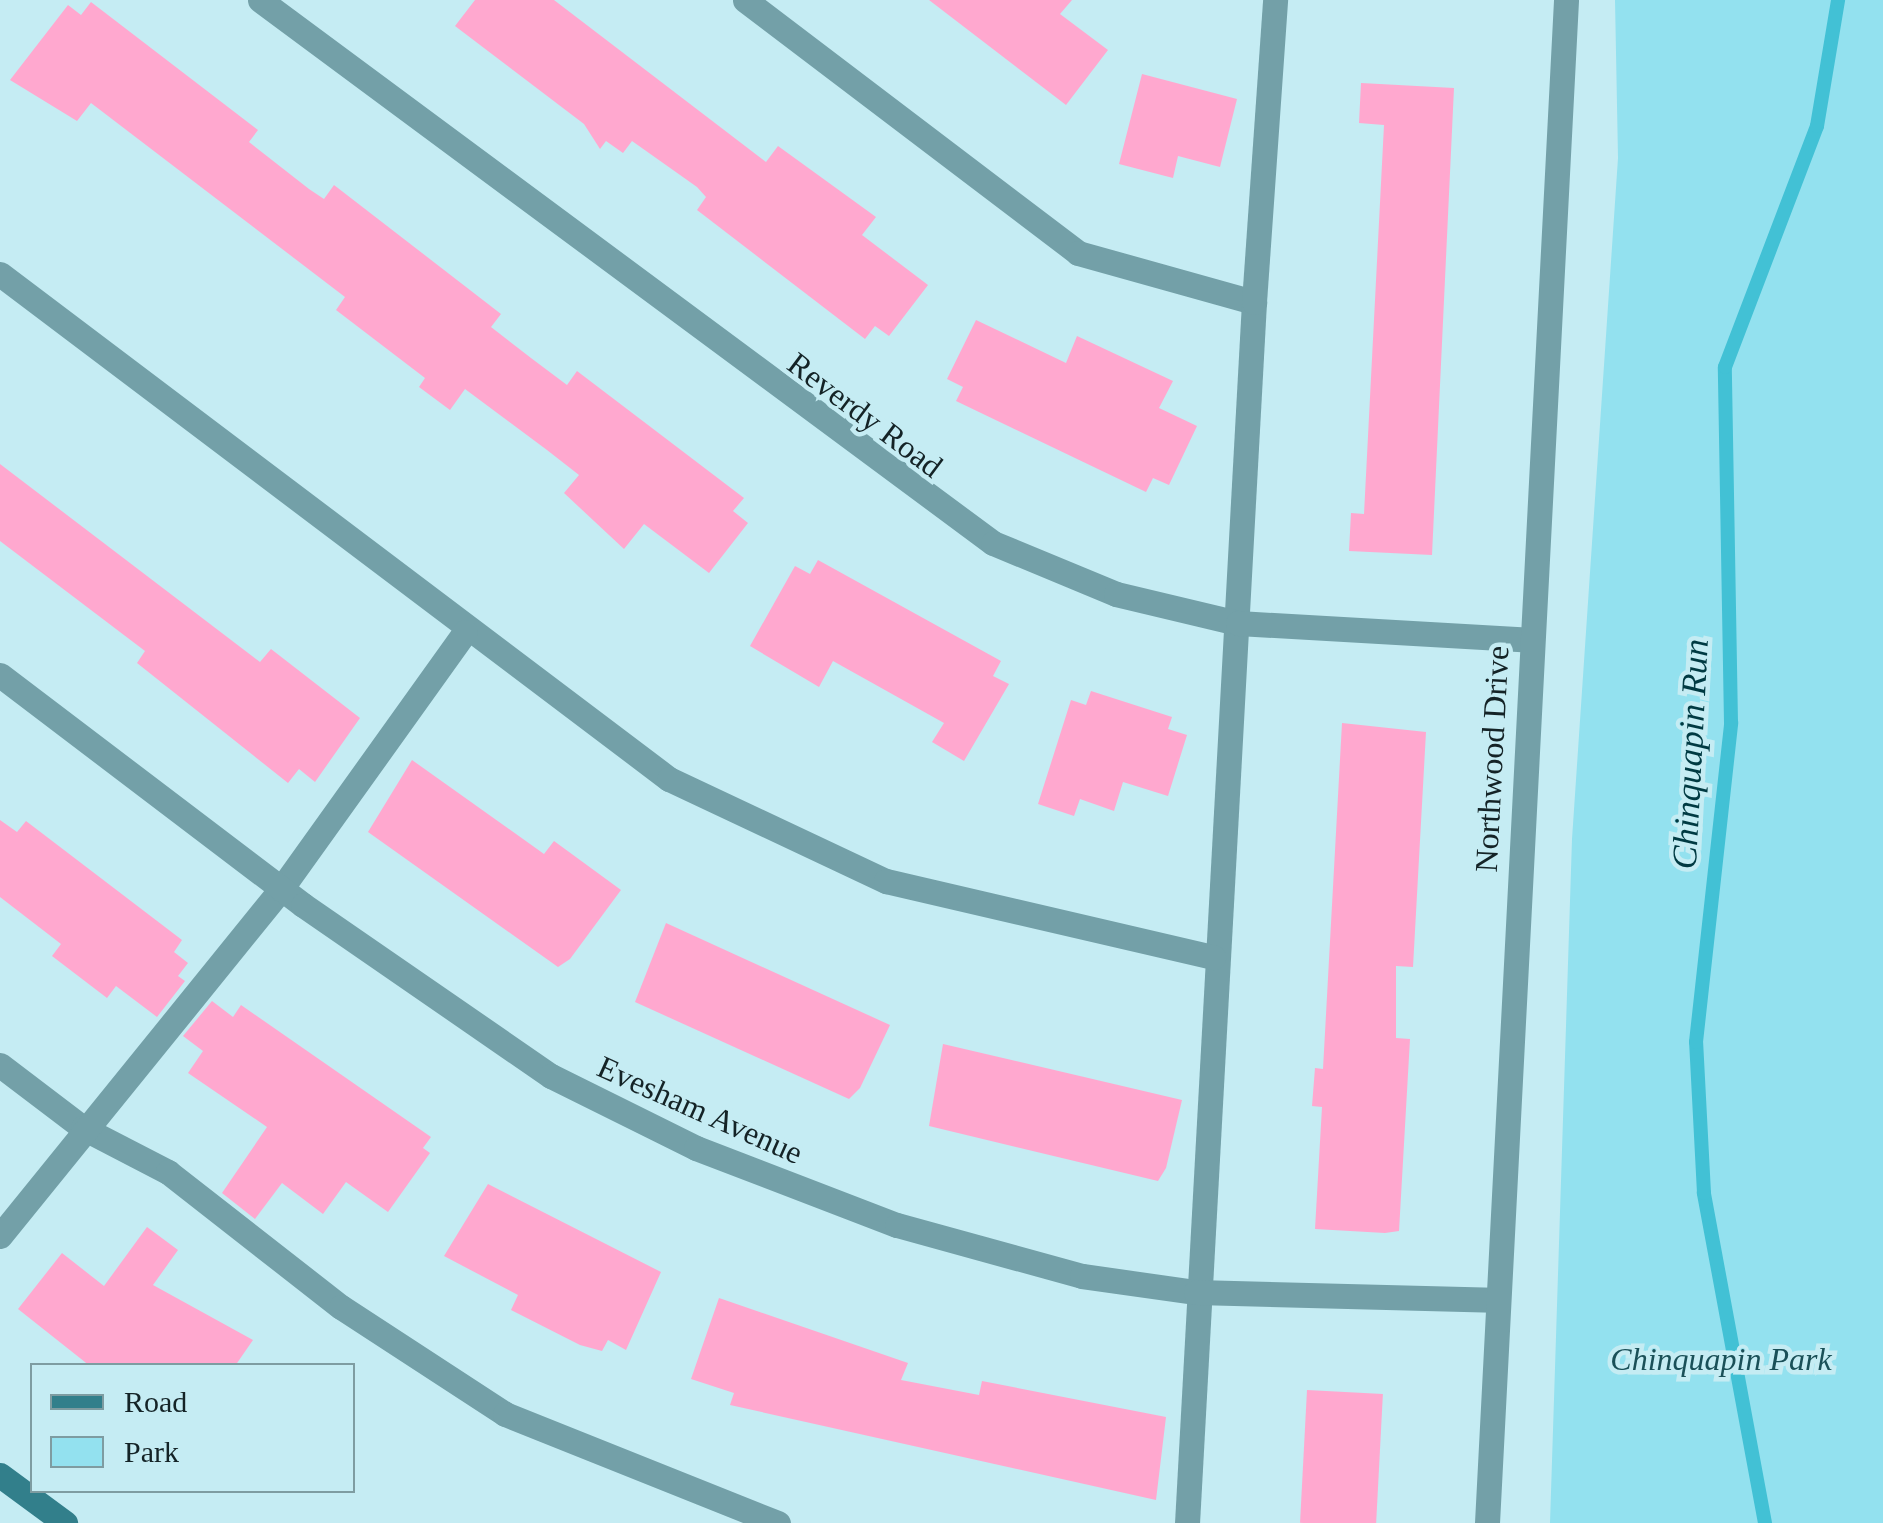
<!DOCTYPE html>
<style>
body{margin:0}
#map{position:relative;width:1883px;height:1523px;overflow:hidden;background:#c5ecf3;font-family:"Times New Roman",serif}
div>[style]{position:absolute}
.green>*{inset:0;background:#93e1ef}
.stream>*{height:14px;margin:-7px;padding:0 7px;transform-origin:7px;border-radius:7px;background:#42c1d5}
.building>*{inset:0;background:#ffa8cf;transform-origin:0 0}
.lane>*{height:25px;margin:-12.5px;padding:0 12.5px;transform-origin:12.5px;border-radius:12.5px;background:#73a0a8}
.street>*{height:25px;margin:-12.5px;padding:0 12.5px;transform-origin:12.5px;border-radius:12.5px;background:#73a0a8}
.secondary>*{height:25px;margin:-12.5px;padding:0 12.5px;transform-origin:12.5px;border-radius:12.5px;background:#327f8b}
span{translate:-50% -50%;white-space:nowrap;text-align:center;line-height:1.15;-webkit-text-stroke:9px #c5ecf3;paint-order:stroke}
.street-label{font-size:32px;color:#142326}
.park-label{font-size:32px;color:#1a5058;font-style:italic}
.water-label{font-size:35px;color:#003a42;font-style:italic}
.legend{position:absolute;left:30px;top:1363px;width:325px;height:130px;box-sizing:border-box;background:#c5ecf3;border:2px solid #7e9ca1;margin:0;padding:12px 18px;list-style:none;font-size:30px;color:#142326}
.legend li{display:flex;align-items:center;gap:20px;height:50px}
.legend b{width:50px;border:2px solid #7e9ca1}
</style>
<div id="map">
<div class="green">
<div style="clip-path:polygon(1615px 0,1883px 0,1883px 1523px,1550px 1523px,1572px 839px,1618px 158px)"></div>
</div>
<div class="stream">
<div style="left:1765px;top:1523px;width:336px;rotate:-100.5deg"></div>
<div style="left:1704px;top:1193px;width:151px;rotate:-93deg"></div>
<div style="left:1696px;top:1042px;width:321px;rotate:-83.7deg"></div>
<div style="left:1731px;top:723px;width:356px;rotate:-91deg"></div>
<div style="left:1725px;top:367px;width:258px;rotate:-69.1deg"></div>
<div style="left:1817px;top:126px;width:128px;rotate:-80.5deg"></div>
</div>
<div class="building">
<div style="clip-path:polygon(475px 0,554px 0,766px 162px,778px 146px,876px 217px,862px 235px,928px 285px,889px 336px,875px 326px,865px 339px,697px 210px,706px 197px,697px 187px,632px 141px,623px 153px,606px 141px,600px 149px,584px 124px,455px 26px)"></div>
<div style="clip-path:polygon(929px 0,1072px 0,1060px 14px,1108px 50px,1066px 105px)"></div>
<div style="clip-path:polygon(91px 2px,258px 130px,249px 142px,309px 189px,324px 199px,334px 185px,501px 314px,491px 327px,531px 358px,567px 385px,577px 371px,744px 498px,733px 511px,748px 523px,709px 573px,644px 524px,624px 549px,564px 493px,579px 475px,547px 450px,465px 389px,450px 410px,419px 387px,425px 378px,336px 310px,345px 297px,91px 103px,77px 121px,10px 80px,68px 5px,81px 15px)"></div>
<div style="clip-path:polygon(1142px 74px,1237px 99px,1220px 167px,1178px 156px,1173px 178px,1119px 164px)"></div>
<div style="clip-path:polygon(1361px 83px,1454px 88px,1432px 555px,1349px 551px,1351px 513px,1364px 514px,1384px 125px,1359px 123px)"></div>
<div style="clip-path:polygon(976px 320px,1066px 363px,1077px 336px,1173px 381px,1159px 408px,1197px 426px,1169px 485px,1153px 478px,1146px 492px,956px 401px,963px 387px,947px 379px)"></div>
<div style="clip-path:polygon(0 464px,260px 662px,271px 649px,360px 718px,315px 782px,299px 769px,288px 783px,137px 663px,145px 651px,0 541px)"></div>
<div style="clip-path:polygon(818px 560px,1001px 661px,993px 676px,1009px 684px,964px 761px,932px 742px,944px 723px,833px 661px,819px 687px,750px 646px,795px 566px,810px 574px)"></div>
<div style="clip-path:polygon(1091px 691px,1172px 717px,1168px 729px,1187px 735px,1168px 796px,1123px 782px,1114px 811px,1080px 799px,1074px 816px,1038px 804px,1071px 700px,1086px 705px)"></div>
<div style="clip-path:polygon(1342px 723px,1426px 732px,1413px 967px,1396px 966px,1396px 1038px,1410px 1039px,1399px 1231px,1385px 1233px,1315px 1229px,1322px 1107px,1312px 1106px,1315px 1068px,1323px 1069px)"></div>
<div style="clip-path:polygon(412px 760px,544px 854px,554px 841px,621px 890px,570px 959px,558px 967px,368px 832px)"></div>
<div style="clip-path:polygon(0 820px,17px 832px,26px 821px,182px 940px,174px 952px,188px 963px,178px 976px,185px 981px,157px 1017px,116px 986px,107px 998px,52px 956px,61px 944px,0 897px)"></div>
<div style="clip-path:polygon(666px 923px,890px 1025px,860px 1088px,849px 1099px,635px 1002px)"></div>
<div style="clip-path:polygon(212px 1001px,233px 1017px,241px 1005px,431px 1137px,423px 1148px,430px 1153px,388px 1212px,346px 1182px,323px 1214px,282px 1183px,255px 1219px,222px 1193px,267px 1127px,188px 1073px,203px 1051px,183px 1036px)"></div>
<div style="clip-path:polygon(943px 1044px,1182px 1100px,1166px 1168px,1158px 1181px,929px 1126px)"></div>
<div style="clip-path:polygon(488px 1184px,661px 1272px,626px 1350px,608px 1340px,602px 1351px,580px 1345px,511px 1310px,518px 1295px,444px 1256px)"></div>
<div style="clip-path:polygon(147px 1227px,178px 1250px,153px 1285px,253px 1340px,235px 1366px,90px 1366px,18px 1309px,62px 1253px,104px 1286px)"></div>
<div style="clip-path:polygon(719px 1298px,908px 1363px,901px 1380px,979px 1395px,982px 1381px,1166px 1417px,1156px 1500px,730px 1405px,734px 1393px,691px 1379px)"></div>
<div style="left:1307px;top:1390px;width:76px;height:133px;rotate:3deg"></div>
</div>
<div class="lane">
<div style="left:745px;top:0;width:418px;rotate:37.2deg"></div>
<div style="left:1078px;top:253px;width:183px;rotate:15.6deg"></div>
<div style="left:1254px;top:302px;width:1223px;rotate:93.14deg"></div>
<div style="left:0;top:274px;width:838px;rotate:37.05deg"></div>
<div style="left:669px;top:779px;width:240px;rotate:25.2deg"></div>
<div style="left:886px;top:881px;width:336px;rotate:13.1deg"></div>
<div style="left:1254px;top:302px;width:303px;rotate:-86deg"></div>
<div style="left:0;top:1065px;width:104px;rotate:37.2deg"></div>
<div style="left:83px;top:1128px;width:96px;rotate:27.4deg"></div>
<div style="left:168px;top:1172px;width:219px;rotate:38deg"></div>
<div style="left:341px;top:1307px;width:196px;rotate:33.1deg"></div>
<div style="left:505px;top:1414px;width:294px;rotate:21.8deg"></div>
<div style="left:0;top:1236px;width:447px;rotate:-51deg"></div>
<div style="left:281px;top:889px;width:316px;rotate:-54.4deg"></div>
</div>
<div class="street">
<div style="left:260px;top:0;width:912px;rotate:36.53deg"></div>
<div style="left:993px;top:543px;width:133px;rotate:22.5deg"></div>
<div style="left:1116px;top:594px;width:125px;rotate:13.4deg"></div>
<div style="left:1238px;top:623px;width:294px;rotate:3.3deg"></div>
<div style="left:0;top:675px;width:380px;rotate:37.2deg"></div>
<div style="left:303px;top:905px;width:301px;rotate:34.6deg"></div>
<div style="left:551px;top:1076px;width:162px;rotate:26.4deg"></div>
<div style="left:696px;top:1148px;width:215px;rotate:21deg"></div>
<div style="left:897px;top:1225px;width:192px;rotate:15.4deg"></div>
<div style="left:1082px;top:1276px;width:115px;rotate:8deg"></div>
<div style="left:1196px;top:1292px;width:297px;rotate:1.5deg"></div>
<div style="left:1487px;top:1523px;width:1525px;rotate:-87.03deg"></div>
</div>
<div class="secondary">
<div style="left:0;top:1475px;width:81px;rotate:36.4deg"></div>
</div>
<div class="street-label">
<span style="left:865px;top:415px;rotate:37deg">Reverdy Road</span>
<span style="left:1492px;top:759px;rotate:-87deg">Northwood Drive</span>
<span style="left:700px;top:1110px;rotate:24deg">Evesham Avenue</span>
</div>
<div class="park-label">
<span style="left:1721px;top:1359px">Chinquapin Park</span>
</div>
<div class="water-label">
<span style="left:1691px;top:754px;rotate:-87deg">Chinquapin Run</span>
</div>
<ul class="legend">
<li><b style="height:12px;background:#327f8b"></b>Road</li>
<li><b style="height:28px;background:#93e1ef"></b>Park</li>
</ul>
</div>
